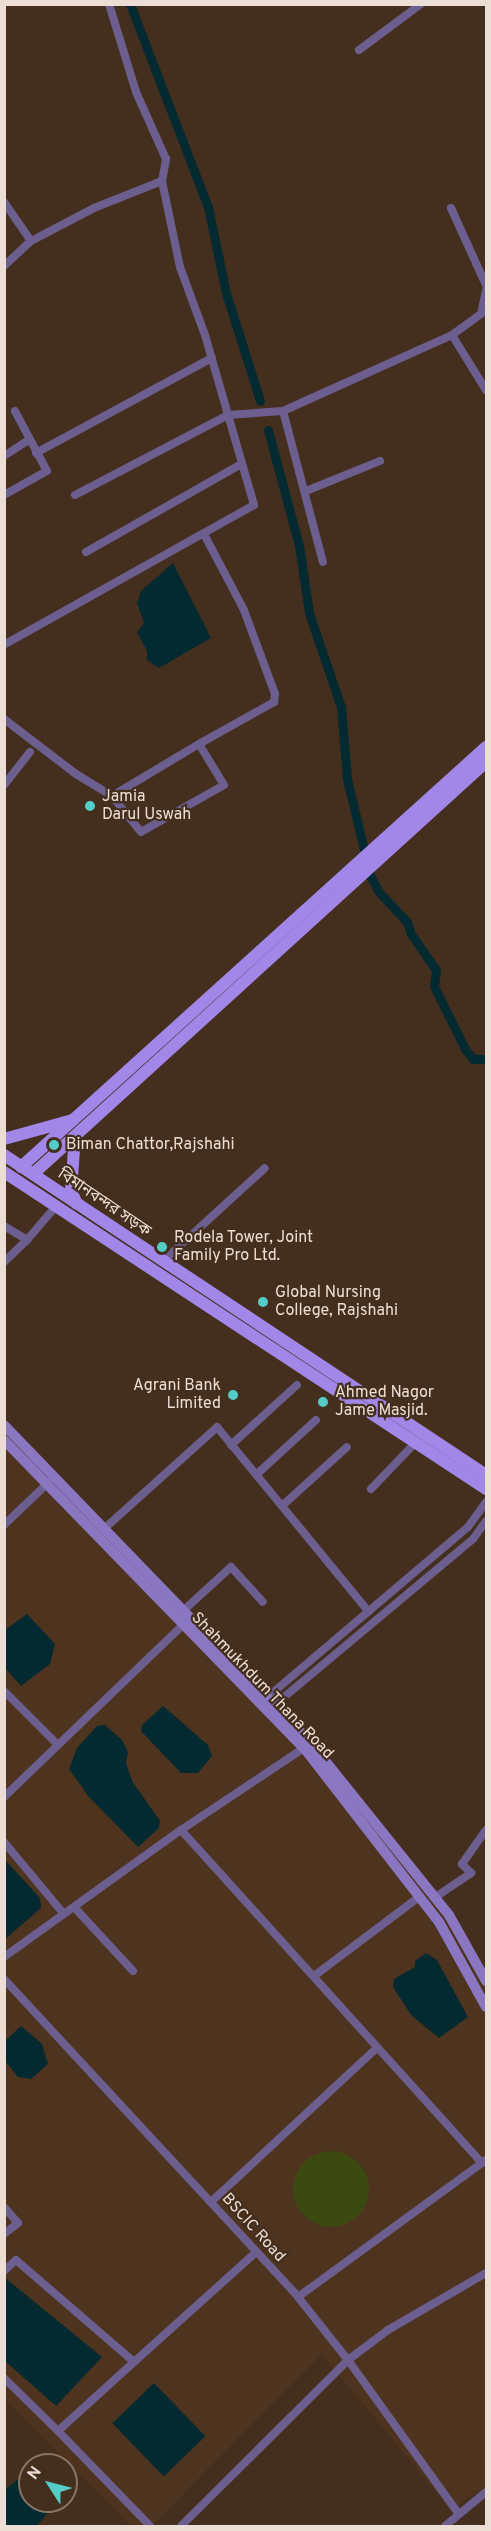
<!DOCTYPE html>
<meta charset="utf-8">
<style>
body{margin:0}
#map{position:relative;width:491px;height:2531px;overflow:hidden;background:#442f1f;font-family:Overpass,"Noto Sans Bengali",sans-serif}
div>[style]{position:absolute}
.built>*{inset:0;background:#4e331e}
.green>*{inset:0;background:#3c4a12}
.round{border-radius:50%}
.water>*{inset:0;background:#042a31;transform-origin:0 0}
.canal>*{height:9px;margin:-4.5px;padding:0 4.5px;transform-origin:4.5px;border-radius:4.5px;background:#042a31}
.minor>*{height:8px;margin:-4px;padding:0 4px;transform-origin:4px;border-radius:4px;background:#6c5f8f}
.secondary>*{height:10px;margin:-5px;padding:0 5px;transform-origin:5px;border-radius:5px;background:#8b76c1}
.primary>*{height:12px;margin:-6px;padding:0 6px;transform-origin:6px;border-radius:6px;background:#a387e8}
.dots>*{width:16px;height:16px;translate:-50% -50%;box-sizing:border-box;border:3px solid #442f1f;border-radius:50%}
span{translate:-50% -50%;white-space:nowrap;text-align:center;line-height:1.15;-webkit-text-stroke:4.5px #442f1f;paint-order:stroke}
.poi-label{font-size:16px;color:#ecded4}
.left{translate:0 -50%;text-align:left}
.right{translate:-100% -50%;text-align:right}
.street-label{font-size:16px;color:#ecded4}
.frame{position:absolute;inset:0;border:6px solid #ecded4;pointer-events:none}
.north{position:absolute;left:18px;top:2453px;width:60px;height:60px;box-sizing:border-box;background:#442f1f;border:2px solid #877567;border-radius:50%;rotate:306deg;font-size:16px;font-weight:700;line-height:24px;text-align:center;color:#ecded4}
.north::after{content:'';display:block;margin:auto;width:21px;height:27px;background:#54cdc8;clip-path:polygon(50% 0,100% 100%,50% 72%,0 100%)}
</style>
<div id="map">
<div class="built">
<div style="clip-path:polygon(4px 1428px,308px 1742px,446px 1916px,486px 1989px,486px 2486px,451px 2510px,322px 2354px,151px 2526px,131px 2526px,5px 2399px)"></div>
</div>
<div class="green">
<div class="round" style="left:293px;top:2151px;width:76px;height:76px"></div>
</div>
<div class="water">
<div style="clip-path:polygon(173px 563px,211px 638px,159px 668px,147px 660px,147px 651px,137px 632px,144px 623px,137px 603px,141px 591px)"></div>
<div style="clip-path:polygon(27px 1614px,55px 1644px,50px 1664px,21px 1686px,5px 1668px,5px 1630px)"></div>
<div style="clip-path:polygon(163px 1706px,208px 1745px,212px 1756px,198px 1773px,181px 1773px,141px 1731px,142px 1725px)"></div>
<div style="clip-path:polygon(105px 1725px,122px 1740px,128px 1752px,126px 1763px,132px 1781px,160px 1821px,159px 1828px,138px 1847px,89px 1797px,69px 1769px,77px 1748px,97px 1726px)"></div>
<div style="clip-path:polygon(5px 1860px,40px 1898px,41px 1908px,5px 1939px)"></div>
<div style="clip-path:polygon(426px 1953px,437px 1960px,468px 2017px,439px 2038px,411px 2015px,393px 1987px,394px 1979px,415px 1967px,415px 1961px)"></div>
<div style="clip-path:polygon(21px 2026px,42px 2044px,48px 2064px,31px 2079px,18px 2077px,5px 2061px,5px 2041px)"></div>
<div style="clip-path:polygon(4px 2277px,102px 2357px,56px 2406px,5px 2361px)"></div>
<div style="left:154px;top:2383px;width:74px;height:58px;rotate:46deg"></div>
<div style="clip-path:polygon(30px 2469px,30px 2501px,57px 2501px,37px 2526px,5px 2526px,5px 2490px)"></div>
</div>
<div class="canal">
<div style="left:130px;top:4px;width:217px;rotate:69deg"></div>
<div style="left:208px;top:207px;width:88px;rotate:78.2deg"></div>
<div style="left:226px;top:293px;width:113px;rotate:72.5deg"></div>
<div style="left:268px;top:430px;width:120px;rotate:75deg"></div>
<div style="left:299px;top:546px;width:68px;rotate:81.5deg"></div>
<div style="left:309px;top:613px;width:99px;rotate:71.2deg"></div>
<div style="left:341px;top:707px;width:72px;rotate:85.2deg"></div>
<div style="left:347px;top:779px;width:99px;rotate:76.5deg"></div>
<div style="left:370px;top:875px;width:18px;rotate:63deg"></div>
<div style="left:378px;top:891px;width:42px;rotate:46.9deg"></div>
<div style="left:407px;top:922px;width:13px;rotate:72deg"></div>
<div style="left:411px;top:934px;width:44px;rotate:55.2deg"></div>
<div style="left:436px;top:970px;width:16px;rotate:97deg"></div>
<div style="left:434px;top:986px;width:70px;rotate:63.8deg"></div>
<div style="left:465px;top:1049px;width:13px;rotate:51deg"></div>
<div style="left:473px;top:1059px;width:13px"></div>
</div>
<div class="minor">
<div style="left:109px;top:4px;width:92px;rotate:72.9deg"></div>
<div style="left:136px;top:92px;width:73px;rotate:65.9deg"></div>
<div style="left:166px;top:159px;width:22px;rotate:100deg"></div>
<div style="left:359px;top:50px;width:77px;rotate:-36.6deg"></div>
<div style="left:4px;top:202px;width:47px;rotate:55.3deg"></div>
<div style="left:451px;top:208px;width:85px;rotate:65.6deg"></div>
<div style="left:4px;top:266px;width:37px;rotate:-43deg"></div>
<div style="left:31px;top:241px;width:71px;rotate:-27.6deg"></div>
<div style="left:94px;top:208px;width:73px;rotate:-21.7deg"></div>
<div style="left:162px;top:181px;width:88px;rotate:78.2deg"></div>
<div style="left:180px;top:267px;width:72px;rotate:69.8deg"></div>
<div style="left:205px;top:335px;width:177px;rotate:73.9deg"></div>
<div style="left:254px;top:505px;width:287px;rotate:150.8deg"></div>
<div style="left:452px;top:335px;width:65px;rotate:58.3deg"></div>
<div style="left:283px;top:411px;width:156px;rotate:75.2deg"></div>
<div style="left:36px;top:453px;width:200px;rotate:-28.4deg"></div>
<div style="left:4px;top:456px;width:30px;rotate:-33deg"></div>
<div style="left:306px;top:491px;width:80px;rotate:-22.1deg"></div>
<div style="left:4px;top:495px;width:49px;rotate:-29.2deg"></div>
<div style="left:47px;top:471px;width:68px;rotate:-118.1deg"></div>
<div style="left:75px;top:495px;width:173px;rotate:-27.6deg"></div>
<div style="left:228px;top:415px;width:55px;rotate:-4.2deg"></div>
<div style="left:283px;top:411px;width:185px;rotate:-24.2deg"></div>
<div style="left:452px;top:335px;width:36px;rotate:-36deg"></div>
<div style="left:481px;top:314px;width:24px;rotate:-78deg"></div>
<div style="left:86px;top:552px;width:177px;rotate:-29.5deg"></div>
<div style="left:4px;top:719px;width:91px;rotate:37.4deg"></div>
<div style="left:76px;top:774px;width:42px;rotate:31.4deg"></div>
<div style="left:199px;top:744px;width:48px;rotate:58.6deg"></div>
<div style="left:224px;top:785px;width:95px;rotate:150.5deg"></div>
<div style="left:141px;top:832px;width:46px;rotate:-128.9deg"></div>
<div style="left:112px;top:796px;width:101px;rotate:-30.9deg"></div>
<div style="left:199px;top:744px;width:86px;rotate:-29.2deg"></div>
<div style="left:274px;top:702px;width:8px;rotate:-83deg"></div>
<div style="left:275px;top:694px;width:90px;rotate:-110.3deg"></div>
<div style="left:244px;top:610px;width:86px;rotate:-117.8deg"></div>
<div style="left:4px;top:785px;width:42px;rotate:-51.8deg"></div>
<div style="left:4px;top:1226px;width:27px;rotate:31deg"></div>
<div style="left:27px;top:1240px;width:45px;rotate:-49.5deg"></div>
<div style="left:4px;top:1262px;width:32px;rotate:-44deg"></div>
<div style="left:162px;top:1262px;width:139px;rotate:-42.4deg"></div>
<div style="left:231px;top:1445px;width:89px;rotate:-42.3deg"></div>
<div style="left:257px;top:1474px;width:80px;rotate:-42.5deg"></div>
<div style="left:371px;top:1489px;width:65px;rotate:-46.2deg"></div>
<div style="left:283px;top:1505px;width:86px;rotate:-42.2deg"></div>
<div style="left:4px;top:1525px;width:62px;rotate:-43.7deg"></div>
<div style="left:105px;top:1528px;width:151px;rotate:-42deg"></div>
<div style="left:217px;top:1427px;width:239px;rotate:50.6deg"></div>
<div style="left:184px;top:1610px;width:64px;rotate:-42.5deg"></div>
<div style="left:231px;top:1567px;width:47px;rotate:47.6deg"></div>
<div style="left:4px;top:1691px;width:76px;rotate:45deg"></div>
<div style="left:264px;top:1700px;width:267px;rotate:-40.3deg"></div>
<div style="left:468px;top:1527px;width:31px;rotate:-54deg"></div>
<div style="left:271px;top:1708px;width:263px;rotate:-39.9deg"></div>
<div style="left:473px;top:1539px;width:22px;rotate:-54deg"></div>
<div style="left:4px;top:1797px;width:252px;rotate:-43.9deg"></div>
<div style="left:181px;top:1830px;width:449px;rotate:47.9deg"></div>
<div style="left:4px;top:1842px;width:92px;rotate:50.3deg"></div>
<div style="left:434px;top:1898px;width:45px;rotate:-34deg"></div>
<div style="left:471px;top:1873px;width:13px;rotate:-135deg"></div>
<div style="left:462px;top:1864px;width:42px;rotate:-54.8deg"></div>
<div style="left:74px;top:1907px;width:87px;rotate:47.3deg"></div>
<div style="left:4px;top:1957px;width:218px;rotate:-35.7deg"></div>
<div style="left:181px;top:1830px;width:148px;rotate:-33.7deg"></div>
<div style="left:314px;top:1976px;width:133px;rotate:-37deg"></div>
<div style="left:4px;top:1979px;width:433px;rotate:47.2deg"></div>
<div style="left:298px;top:2297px;width:80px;rotate:51.6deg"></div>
<div style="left:348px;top:2360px;width:188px;rotate:54.3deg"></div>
<div style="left:211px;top:2202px;width:226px;rotate:-42.9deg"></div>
<div style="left:4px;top:2207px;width:21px;rotate:49deg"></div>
<div style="left:18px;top:2223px;width:18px;rotate:142deg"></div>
<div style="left:4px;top:2271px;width:16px;rotate:-43deg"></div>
<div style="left:16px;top:2260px;width:156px;rotate:40.8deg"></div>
<div style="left:134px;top:2362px;width:164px;rotate:-42deg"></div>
<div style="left:298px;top:2297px;width:233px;rotate:-36.1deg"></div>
<div style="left:4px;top:2378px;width:76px;rotate:44.5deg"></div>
<div style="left:58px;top:2431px;width:103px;rotate:-42.2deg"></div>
<div style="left:58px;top:2431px;width:132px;rotate:45.9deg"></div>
<div style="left:181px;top:2526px;width:235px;rotate:-44.8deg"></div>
<div style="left:348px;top:2360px;width:50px;rotate:-36.9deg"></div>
<div style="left:388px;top:2330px;width:113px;rotate:-30.2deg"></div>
<div style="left:445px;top:2526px;width:53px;rotate:-39.7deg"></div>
</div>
<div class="secondary">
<div style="left:4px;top:1425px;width:441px;rotate:46deg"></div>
<div style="left:310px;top:1742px;width:222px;rotate:51.2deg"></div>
<div style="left:449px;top:1915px;width:76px;rotate:60.7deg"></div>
<div style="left:4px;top:1440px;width:430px;rotate:45.8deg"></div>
<div style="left:304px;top:1748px;width:220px;rotate:52.2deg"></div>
<div style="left:439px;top:1922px;width:97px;rotate:61.1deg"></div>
</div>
<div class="primary">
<div style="left:75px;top:1136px;width:54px;rotate:94.2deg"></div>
<div style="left:71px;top:1190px;width:15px;rotate:67deg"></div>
<div style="left:4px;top:1139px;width:72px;rotate:-15.4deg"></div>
<div style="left:4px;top:1155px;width:579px;rotate:33.58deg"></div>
<div style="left:21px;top:1167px;width:627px;rotate:-42.09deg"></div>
<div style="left:4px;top:1172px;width:577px;rotate:33.33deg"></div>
<div style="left:33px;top:1174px;width:612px;rotate:-42.29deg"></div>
</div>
<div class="dots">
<div style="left:90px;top:806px;background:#54cdc8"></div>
<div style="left:54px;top:1145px;background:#54cdc8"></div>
<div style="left:162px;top:1247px;background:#54cdc8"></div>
<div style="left:263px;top:1302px;background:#54cdc8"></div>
<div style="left:233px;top:1395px;background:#54cdc8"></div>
<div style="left:323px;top:1402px;background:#54cdc8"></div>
</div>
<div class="poi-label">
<span class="left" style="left:102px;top:806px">Jamia<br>Darul Uswah</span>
<span class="left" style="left:66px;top:1145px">Biman Chattor,Rajshahi</span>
<span class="left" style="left:174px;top:1247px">Rodela Tower, Joint<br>Family Pro Ltd.</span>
<span class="left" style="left:275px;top:1302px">Global Nursing<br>College, Rajshahi</span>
<span class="right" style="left:221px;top:1395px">Agrani Bank<br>Limited</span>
<span class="left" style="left:335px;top:1402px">Ahmed Nagor<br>Jame Masjid.</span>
</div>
<div class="street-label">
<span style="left:104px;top:1203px;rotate:34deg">বিমানবন্দর সড়ক</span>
<span style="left:262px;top:1686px;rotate:46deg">Shahmukhdum Thana Road</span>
<span style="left:253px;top:2228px;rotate:48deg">BSCIC Road</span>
</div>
<div class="frame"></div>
<div class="north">N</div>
</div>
